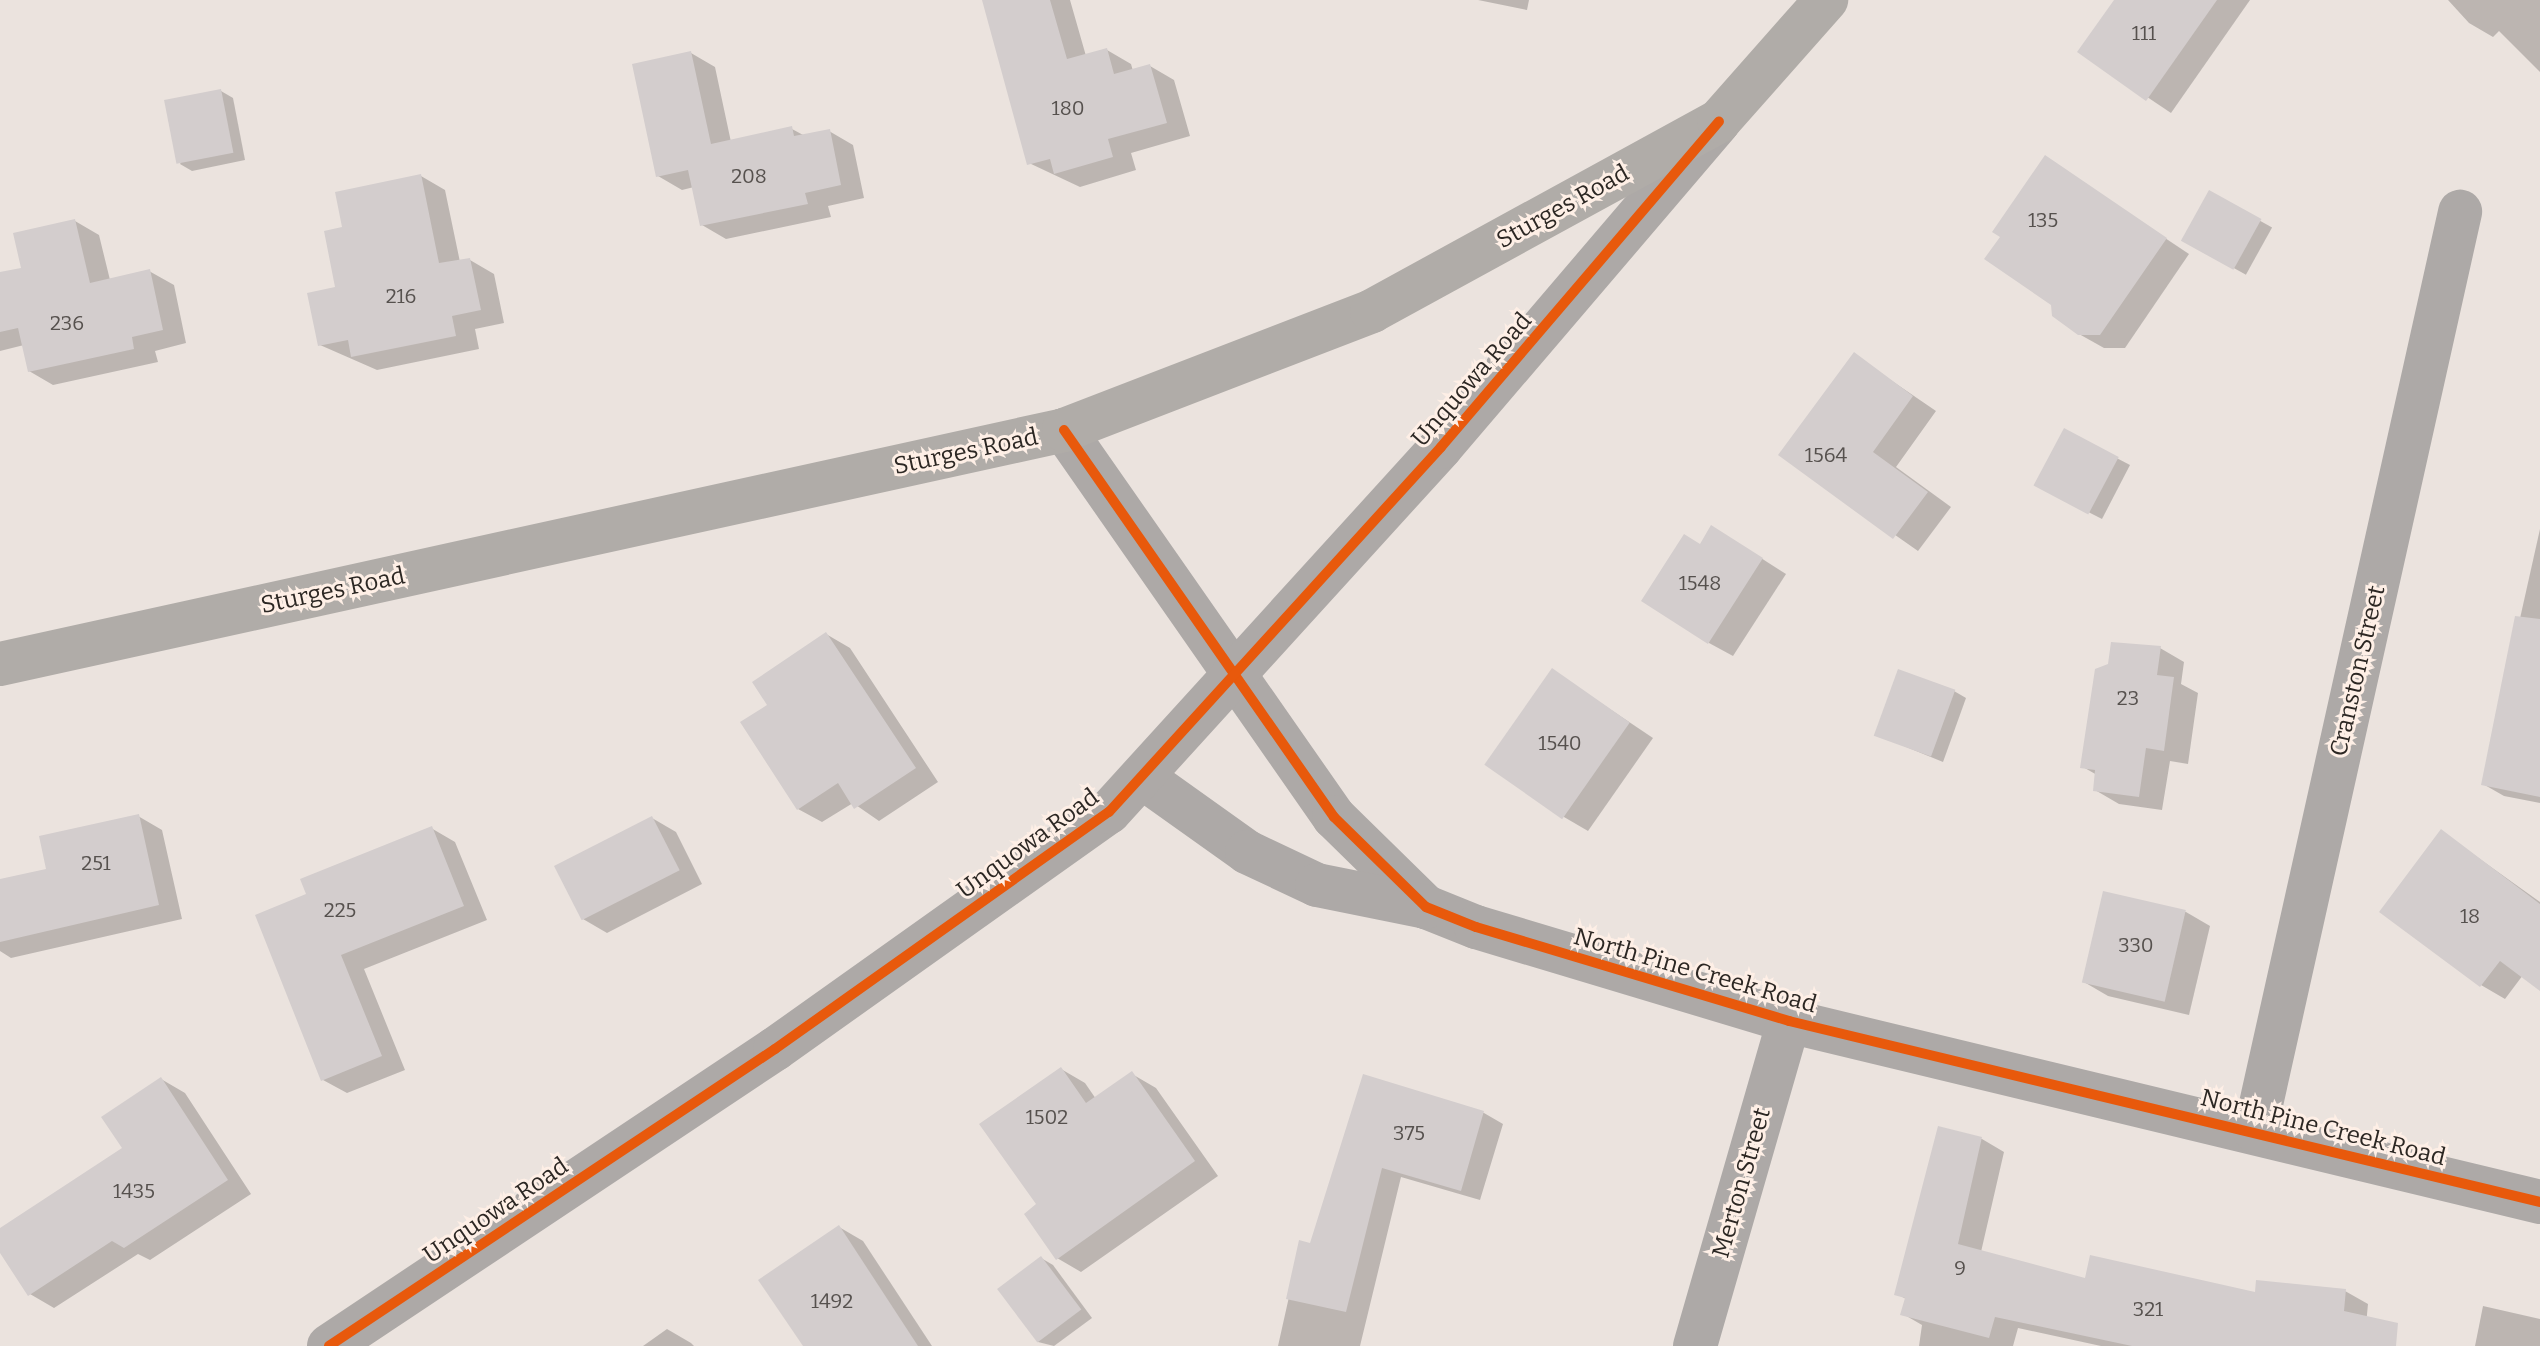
<!DOCTYPE html>
<style>
body{margin:0}
#map{position:relative;width:2540px;height:1346px;overflow:hidden;background:#ebe3de;font-family:Bitter,serif}
div>[style]{position:absolute}
.shadow>*{inset:0;background:#0003;transform-origin:0 0}
.building>*{inset:0;background:#d3cdcd;transform-origin:0 0}
.minor>*{height:44px;margin:-22px;padding:0 22px;transform-origin:22px;border-radius:22px;background:#ada9a7}
.major>*{height:44px;margin:-22px;padding:0 22px;transform-origin:22px;border-radius:22px;background:#b0aca8}
.cycleway>*{height:10px;margin:-5px;padding:0 5px;transform-origin:5px;border-radius:5px;background:#e8590c}
span{translate:-50% -50%;white-space:nowrap;text-align:center;line-height:1.15;-webkit-text-stroke:6px #feefe6;paint-order:stroke}
.number-label{font-size:20px;color:#56514e}
.number-label span{-webkit-text-stroke-width:0}
.street-label{font-size:24px;color:#2c2723}
</style>
<div id="map">
<div class="shadow">
<div style="clip-path:polygon(984px 0,1070px 0,1086px 56px,1107px 50px,1131px 64px,1133px 71px,1150px 66px,1174px 80px,1190px 136px,1131px 153px,1136px 170px,1080px 187px,1029px 163px)"></div>
<div style="clip-path:polygon(1478px 0,1529px 0,1527px 10px)"></div>
<div style="clip-path:polygon(2116px 0,2250px 0,2171px 113px,2080px 52px)"></div>
<div style="clip-path:polygon(2448px 0,2540px 0,2540px 72px,2499px 31px,2493px 37px,2469px 23px)"></div>
<div style="clip-path:polygon(691px 53px,715px 67px,731px 142px,792px 129px,805px 136px,829px 131px,853px 145px,864px 198px,828px 206px,831px 217px,726px 239px,702px 225px,694px 187px,682px 190px,658px 176px)"></div>
<div style="clip-path:polygon(221px 91px,233px 98px,245px 160px,192px 171px,180px 164px)"></div>
<div style="clip-path:polygon(2045px 158px,2189px 254px,2125px 348px,2104px 348px,2079px 334px,2002px 236px)"></div>
<div style="clip-path:polygon(421px 176px,445px 190px,460px 262px,470px 260px,494px 274px,504px 323px,475px 329px,479px 349px,377px 370px,320px 345px,337px 288px,344px 229px)"></div>
<div style="left:2210px;top:193px;width:71px;height:54px;rotate:29deg"></div>
<div style="clip-path:polygon(75px 221px,99px 235px,110px 280px,149px 271px,174px 285px,186px 343px,155px 351px,158px 362px,53px 385px,29px 371px,24px 345px,0 351px,0 274px,24px 269px)"></div>
<div style="clip-path:polygon(1854px 355px,1936px 411px,1896px 467px,1951px 507px,1918px 551px,1781px 455px)"></div>
<div style="clip-path:polygon(2065px 431px,2130px 465px,2102px 519px,2049px 492px)"></div>
<div style="clip-path:polygon(2540px 529px,2540px 803px,2504px 796px,2483px 784px)"></div>
<div style="clip-path:polygon(1736px 542px,1786px 574px,1733px 656px,1709px 643px,1701px 546px)"></div>
<div style="clip-path:polygon(826px 634px,850px 648px,938px 782px,879px 821px,853px 803px,822px 822px,798px 809px)"></div>
<div style="clip-path:polygon(2160px 648px,2184px 662px,2181px 684px,2198px 693px,2188px 764px,2170px 761px,2162px 810px,2119px 804px,2095px 790px,2097px 775px,2083px 767px)"></div>
<div style="clip-path:polygon(1553px 671px,1653px 738px,1588px 831px,1564px 817px)"></div>
<div style="clip-path:polygon(1954px 691px,1966px 698px,1943px 762px,1877px 735px)"></div>
<div style="clip-path:polygon(138px 816px,162px 830px,182px 919px,11px 958px,0 951px,0 882px,48px 870px)"></div>
<div style="clip-path:polygon(652px 818px,676px 832px,702px 884px,607px 933px,583px 919px)"></div>
<div style="clip-path:polygon(431px 828px,455px 842px,487px 920px,364px 969px,405px 1070px,347px 1093px,323px 1080px,308px 895px)"></div>
<div style="clip-path:polygon(2442px 832px,2540px 902px,2540px 988px,2523px 975px,2505px 999px,2481px 985px)"></div>
<div style="clip-path:polygon(2104px 893px,2186px 912px,2210px 926px,2189px 1015px,2108px 996px,2084px 982px)"></div>
<div style="clip-path:polygon(1061px 1069px,1085px 1083px,1096px 1099px,1132px 1074px,1156px 1088px,1218px 1176px,1081px 1272px,1057px 1258px,1039px 1205px)"></div>
<div style="clip-path:polygon(1364px 1076px,1484px 1113px,1503px 1124px,1480px 1200px,1401px 1177px,1360px 1346px,1278px 1346px,1301px 1243px,1312px 1245px)"></div>
<div style="clip-path:polygon(161px 1079px,185px 1093px,251px 1194px,150px 1260px,138px 1254px,54px 1308px,30px 1294px,0 1249px,0 1231px,125px 1149px)"></div>
<div style="clip-path:polygon(1939px 1129px,1982px 1139px,2004px 1152px,1981px 1252px,2086px 1280px,2256px 1294px,2345px 1291px,2368px 1304px,2364px 1346px,2101px 1346px,2018px 1328px,2013px 1346px,1919px 1346px,1922px 1325px,1903px 1314px,1906px 1299px,1897px 1294px)"></div>
<div style="clip-path:polygon(839px 1227px,863px 1241px,932px 1346px,805px 1346px)"></div>
<div style="clip-path:polygon(1041px 1258px,1053px 1265px,1092px 1318px,1054px 1346px,1038px 1342px)"></div>
<div style="clip-path:polygon(2483px 1306px,2540px 1319px,2540px 1346px,2475px 1346px)"></div>
<div style="clip-path:polygon(667px 1329px,691px 1343px,694px 1346px,643px 1346px)"></div>
</div>
<div class="building">
<div style="clip-path:polygon(982px 0,1050px 0,1067px 59px,1107px 48px,1114px 74px,1150px 64px,1167px 123px,1108px 139px,1113px 157px,1054px 174px,1050px 159px,1027px 165px)"></div>
<div style="clip-path:polygon(2114px 0,2217px 0,2146px 101px,2077px 52px)"></div>
<div style="clip-path:polygon(691px 51px,711px 144px,792px 126px,794px 136px,830px 129px,841px 185px,805px 193px,808px 204px,700px 226px,688px 170px,656px 177px,632px 64px)"></div>
<div style="left:221px;top:89px;width:65px;height:58px;rotate:79deg"></div>
<div style="clip-path:polygon(2045px 155px,2167px 238px,2100px 335px,2078px 335px,2052px 316px,2051px 305px,1984px 259px,2000px 237px,1992px 232px)"></div>
<div style="clip-path:polygon(421px 174px,439px 263px,470px 258px,481px 310px,452px 316px,456px 336px,351px 357px,348px 340px,318px 346px,307px 293px,335px 287px,324px 231px,342px 227px,335px 192px)"></div>
<div style="left:2209px;top:190px;width:60px;height:58px;rotate:29deg"></div>
<div style="clip-path:polygon(75px 219px,90px 283px,150px 269px,163px 330px,132px 337px,134px 349px,28px 372px,18px 328px,0 332px,0 272px,21px 268px,13px 233px)"></div>
<div style="clip-path:polygon(1854px 352px,1913px 396px,1873px 452px,1928px 492px,1893px 539px,1778px 455px)"></div>
<div style="left:2064px;top:428px;width:62px;height:65px;rotate:28deg"></div>
<div style="clip-path:polygon(1711px 525px,1763px 558px,1708px 644px,1641px 601px,1684px 534px,1700px 544px)"></div>
<div style="clip-path:polygon(2515px 616px,2540px 619px,2540px 797px,2481px 785px)"></div>
<div style="clip-path:polygon(826px 632px,916px 768px,854px 809px,838px 783px,797px 810px,740px 722px,767px 705px,752px 682px)"></div>
<div style="clip-path:polygon(2111px 642px,2161px 646px,2157px 675px,2174px 677px,2164px 751px,2146px 748px,2139px 797px,2093px 791px,2095px 770px,2080px 768px,2095px 669px,2108px 664px)"></div>
<div style="left:1552px;top:668px;width:95px;height:118px;rotate:35deg"></div>
<div style="left:1898px;top:669px;width:61px;height:71px;rotate:20deg"></div>
<div style="clip-path:polygon(139px 814px,159px 905px,0 942px,0 879px,46px 869px,39px 836px)"></div>
<div style="left:652px;top:816px;width:61px;height:110px;rotate:63deg"></div>
<div style="clip-path:polygon(432px 826px,464px 906px,341px 955px,382px 1056px,321px 1081px,255px 915px,306px 894px,300px 879px)"></div>
<div style="clip-path:polygon(2441px 829px,2540px 904px,2540px 991px,2500px 961px,2480px 987px,2379px 912px)"></div>
<div style="left:2103px;top:891px;width:85px;height:94px;rotate:13deg"></div>
<div style="clip-path:polygon(1061px 1067px,1086px 1103px,1132px 1071px,1195px 1161px,1056px 1260px,1024px 1214px,1036px 1204px,979px 1124px)"></div>
<div style="clip-path:polygon(1363px 1074px,1484px 1111px,1461px 1191px,1382px 1168px,1346px 1312px,1286px 1299px,1299px 1240px,1310px 1243px)"></div>
<div style="clip-path:polygon(161px 1077px,228px 1180px,124px 1248px,112px 1241px,28px 1296px,0 1253px,0 1228px,122px 1148px,101px 1117px)"></div>
<div style="clip-path:polygon(1938px 1126px,1982px 1137px,1958px 1244px,2085px 1278px,2090px 1255px,2255px 1292px,2256px 1280px,2346px 1289px,2344px 1311px,2398px 1323px,2396px 1346px,2132px 1346px,1995px 1317px,1989px 1338px,1900px 1315px,1905px 1298px,1894px 1295px)"></div>
<div style="clip-path:polygon(839px 1225px,918px 1346px,803px 1346px,758px 1280px)"></div>
<div style="left:1041px;top:1256px;width:67px;height:55px;rotate:53deg"></div>
</div>
<div class="minor">
<div style="left:1064px;top:430px;width:472px;rotate:55.1deg"></div>
<div style="left:1334px;top:817px;width:129px;rotate:44.4deg"></div>
<div style="left:1426px;top:907px;width:54px;rotate:21.8deg"></div>
<div style="left:1476px;top:927px;width:327px;rotate:16.7deg"></div>
<div style="left:1789px;top:1021px;width:773px;rotate:13.55deg"></div>
<div style="left:1142px;top:777px;width:129px;rotate:35.5deg"></div>
<div style="left:1247px;top:852px;width:77px;rotate:25.2deg"></div>
<div style="left:1317px;top:885px;width:111px;rotate:11.4deg"></div>
<div style="left:2255px;top:1131px;width:942px;rotate:-77.42deg"></div>
<div style="left:329px;top:1346px;width:536px;rotate:-33.66deg"></div>
<div style="left:775px;top:1049px;width:410px;rotate:-35.4deg"></div>
<div style="left:1109px;top:812px;width:493px;rotate:-47.7deg"></div>
<div style="left:1441px;top:447px;width:426px;rotate:-49.5deg"></div>
<div style="left:1695px;top:1346px;width:338px;rotate:-73.9deg"></div>
</div>
<div class="major">
<div style="left:0;top:664px;width:1089px;rotate:-12.4deg"></div>
<div style="left:1064px;top:430px;width:330px;rotate:-21.1deg"></div>
<div style="left:1372px;top:311px;width:396px;rotate:-28.7deg"></div>
<div style="left:1719px;top:121px;width:162px;rotate:-48.5deg"></div>
</div>
<div class="cycleway">
<div style="left:1064px;top:430px;width:472px;rotate:55.1deg"></div>
<div style="left:1334px;top:817px;width:129px;rotate:44.4deg"></div>
<div style="left:1426px;top:907px;width:54px;rotate:21.8deg"></div>
<div style="left:1476px;top:927px;width:327px;rotate:16.7deg"></div>
<div style="left:1789px;top:1021px;width:773px;rotate:13.55deg"></div>
<div style="left:329px;top:1346px;width:536px;rotate:-33.66deg"></div>
<div style="left:775px;top:1049px;width:410px;rotate:-35.4deg"></div>
<div style="left:1109px;top:812px;width:493px;rotate:-47.7deg"></div>
<div style="left:1441px;top:447px;width:428px;rotate:-49.5deg"></div>
</div>
<div class="number-label">
<span style="left:2144px;top:33px">111</span>
<span style="left:1068px;top:108px">180</span>
<span style="left:749px;top:176px">208</span>
<span style="left:2043px;top:220px">135</span>
<span style="left:401px;top:296px">216</span>
<span style="left:67px;top:323px">236</span>
<span style="left:1826px;top:455px">1564</span>
<span style="left:1700px;top:583px">1548</span>
<span style="left:2128px;top:698px">23</span>
<span style="left:1560px;top:743px">1540</span>
<span style="left:96px;top:863px">251</span>
<span style="left:340px;top:910px">225</span>
<span style="left:2470px;top:916px">18</span>
<span style="left:2136px;top:945px">330</span>
<span style="left:1047px;top:1117px">1502</span>
<span style="left:1409px;top:1133px">375</span>
<span style="left:134px;top:1191px">1435</span>
<span style="left:1960px;top:1268px">9</span>
<span style="left:832px;top:1301px">1492</span>
<span style="left:2148px;top:1309px">321</span>
</div>
<div class="street-label">
<span style="left:1563px;top:207px;rotate:-29deg">Sturges Road</span>
<span style="left:1472px;top:380px;rotate:-49deg">Unquowa Road</span>
<span style="left:966px;top:452px;rotate:-12deg">Sturges Road</span>
<span style="left:333px;top:591px;rotate:-12deg">Sturges Road</span>
<span style="left:2358px;top:671px;rotate:-77deg">Cranston Street</span>
<span style="left:1028px;top:844px;rotate:-36deg">Unquowa Road</span>
<span style="left:1695px;top:971px;rotate:16deg">North Pine Creek Road</span>
<span style="left:2323px;top:1128px;rotate:14deg">North Pine Creek Road</span>
<span style="left:1742px;top:1183px;rotate:-74deg">Merton Street</span>
<span style="left:496px;top:1211px;rotate:-34deg">Unquowa Road</span>
</div>
</div>
